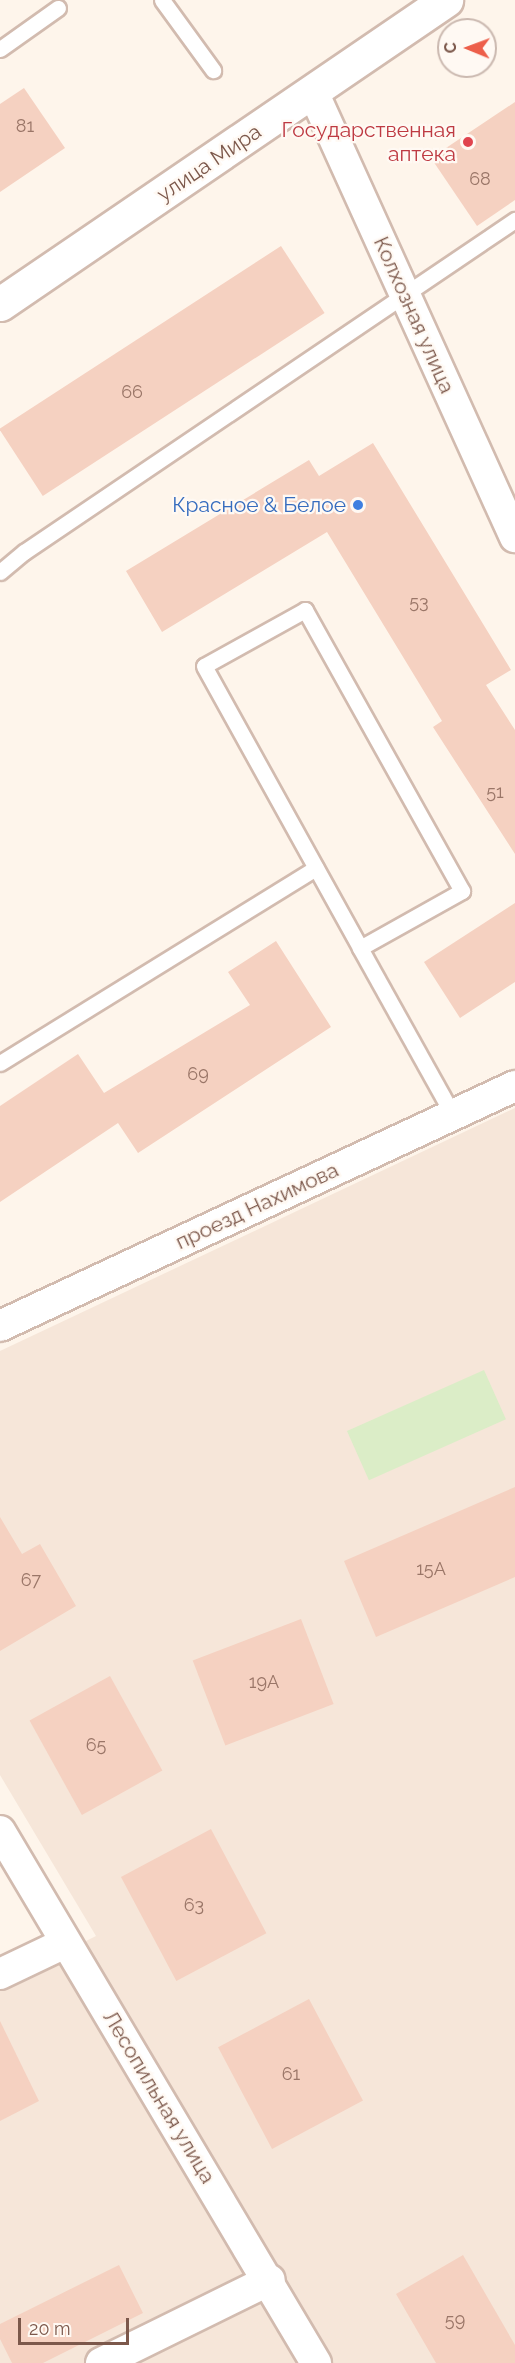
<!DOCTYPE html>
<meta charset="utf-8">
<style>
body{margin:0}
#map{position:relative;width:515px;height:2363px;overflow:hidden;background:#fef5eb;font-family:Raleway,sans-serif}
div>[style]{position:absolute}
.residential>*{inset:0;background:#f6e6d9}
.green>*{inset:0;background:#dbedc7;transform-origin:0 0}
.building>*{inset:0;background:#f5d1c1;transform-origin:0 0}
.roads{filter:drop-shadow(2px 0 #d2bbaf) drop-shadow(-2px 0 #d2bbaf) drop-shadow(0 2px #d2bbaf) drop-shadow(0 -2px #d2bbaf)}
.service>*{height:15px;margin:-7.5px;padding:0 7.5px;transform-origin:7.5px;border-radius:7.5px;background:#fff}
.minor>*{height:30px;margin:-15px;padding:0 15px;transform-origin:15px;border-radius:15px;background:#fff}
.secondary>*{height:33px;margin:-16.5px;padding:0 16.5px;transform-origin:16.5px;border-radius:16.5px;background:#fff}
.dots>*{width:16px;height:16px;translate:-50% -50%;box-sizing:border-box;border:3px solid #fff9f3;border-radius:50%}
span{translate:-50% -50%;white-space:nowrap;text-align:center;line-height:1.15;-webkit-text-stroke:4.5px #fff9f3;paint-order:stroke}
.number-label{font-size:18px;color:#9a7668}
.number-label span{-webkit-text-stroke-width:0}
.health-label{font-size:21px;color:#be3a42}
.right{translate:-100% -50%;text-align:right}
.street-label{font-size:21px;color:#7c584b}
.shop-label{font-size:21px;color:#366cbe}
.north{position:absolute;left:437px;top:18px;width:60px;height:60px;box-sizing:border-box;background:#fff9f3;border:2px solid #cbb9b0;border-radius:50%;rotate:271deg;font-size:16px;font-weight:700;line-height:24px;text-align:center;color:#7c584b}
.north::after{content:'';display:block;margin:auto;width:21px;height:27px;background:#ed5f4a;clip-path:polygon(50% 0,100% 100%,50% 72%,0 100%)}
.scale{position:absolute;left:18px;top:2318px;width:111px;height:27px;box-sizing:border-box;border:3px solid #7c584b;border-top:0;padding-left:8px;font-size:18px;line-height:21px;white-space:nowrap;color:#7c584b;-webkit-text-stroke:4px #fff9f3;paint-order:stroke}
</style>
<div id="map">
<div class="residential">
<div style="clip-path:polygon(515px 1108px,515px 2363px,0 2363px,0 1984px,96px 1936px,0 1775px,0 1351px)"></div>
</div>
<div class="green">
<div style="left:484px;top:1370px;width:54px;height:150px;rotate:66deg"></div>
</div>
<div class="building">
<div style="clip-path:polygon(24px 88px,65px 148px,0 192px,0 104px)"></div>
<div style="clip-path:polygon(515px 102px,515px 200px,477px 226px,431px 158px)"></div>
<div style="left:281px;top:246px;width:80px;height:336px;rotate:57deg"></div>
<div style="clip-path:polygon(373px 443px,511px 670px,486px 685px,515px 730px,515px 854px,433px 727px,442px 721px,327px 532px,162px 632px,126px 571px,309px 460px,319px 476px)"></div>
<div style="clip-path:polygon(515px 903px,515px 982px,460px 1018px,424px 962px)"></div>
<div style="clip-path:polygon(276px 941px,331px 1027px,138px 1153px,118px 1123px,0 1202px,0 1106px,78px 1054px,104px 1093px,250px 1005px,228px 972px)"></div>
<div style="clip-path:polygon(515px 1487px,515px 1577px,376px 1637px,344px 1561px)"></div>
<div style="clip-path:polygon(0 1517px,22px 1554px,40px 1544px,76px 1606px,0 1651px)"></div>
<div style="left:301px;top:1619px;width:91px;height:116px;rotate:69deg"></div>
<div style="left:110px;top:1676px;width:108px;height:92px;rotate:61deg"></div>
<div style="left:211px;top:1829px;width:118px;height:102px;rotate:62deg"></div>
<div style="left:309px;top:1999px;width:115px;height:103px;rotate:62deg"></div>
<div style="clip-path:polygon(0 2021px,39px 2101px,0 2121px)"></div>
<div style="clip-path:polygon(463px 2255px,515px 2345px,515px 2363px,436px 2363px,396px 2294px)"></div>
<div style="clip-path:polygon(119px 2265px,143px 2313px,43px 2363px,12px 2363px,0 2339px,0 2324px)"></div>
</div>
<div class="roads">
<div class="service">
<div style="left:162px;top:0;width:87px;rotate:53.9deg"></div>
<div style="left:0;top:49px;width:71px;rotate:-35.3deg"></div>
<div style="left:0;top:572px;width:31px;rotate:-40deg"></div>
<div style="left:24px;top:552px;width:593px;rotate:-34.07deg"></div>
<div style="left:360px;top:948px;width:117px;rotate:-29.2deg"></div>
<div style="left:462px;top:891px;width:322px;rotate:-119.2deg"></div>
<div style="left:305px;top:610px;width:115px;rotate:151deg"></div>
<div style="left:204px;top:666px;width:322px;rotate:61deg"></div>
<div style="left:360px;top:948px;width:191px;rotate:60.9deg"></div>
<div style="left:0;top:1063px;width:371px;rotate:-31.7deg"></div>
</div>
<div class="minor">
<div style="left:313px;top:92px;width:489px;rotate:65.6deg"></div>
<div style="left:0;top:1326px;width:568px;rotate:-24.99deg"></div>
<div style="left:0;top:1831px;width:619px;rotate:59.29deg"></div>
<div style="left:0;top:1974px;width:72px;rotate:-25.5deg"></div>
<div style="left:101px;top:2363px;width:188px;rotate:-26.2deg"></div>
</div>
<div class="secondary">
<div style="left:0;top:304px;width:540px;rotate:-34.28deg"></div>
</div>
</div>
<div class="dots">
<div style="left:468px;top:142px;background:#e0444e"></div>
<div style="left:358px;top:505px;background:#3f7fe0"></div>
</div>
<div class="number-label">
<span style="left:25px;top:126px">81</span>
<span style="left:480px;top:179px">68</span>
<span style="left:132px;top:392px">66</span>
<span style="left:419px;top:602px">53</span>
<span style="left:495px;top:792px">51</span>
<span style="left:198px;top:1074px">69</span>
<span style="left:431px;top:1569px">15А</span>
<span style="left:31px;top:1580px">67</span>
<span style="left:264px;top:1682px">19А</span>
<span style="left:96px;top:1745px">65</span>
<span style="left:194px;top:1905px">63</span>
<span style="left:291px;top:2074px">61</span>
<span style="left:455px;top:2320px">59</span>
</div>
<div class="health-label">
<span class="right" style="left:456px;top:142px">Государственная<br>аптека</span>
</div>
<div class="street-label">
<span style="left:209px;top:163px;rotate:-34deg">улица Мира</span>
<span style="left:414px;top:315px;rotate:66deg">Колхозная улица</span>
<span style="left:257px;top:1206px;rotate:-25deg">проезд Нахимова</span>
<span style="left:159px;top:2097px;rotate:59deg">Лесопильная улица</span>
</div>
<div class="shop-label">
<span class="right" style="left:346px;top:505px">Красное &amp; Белое</span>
</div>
<div class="north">С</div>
<div class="scale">20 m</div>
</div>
